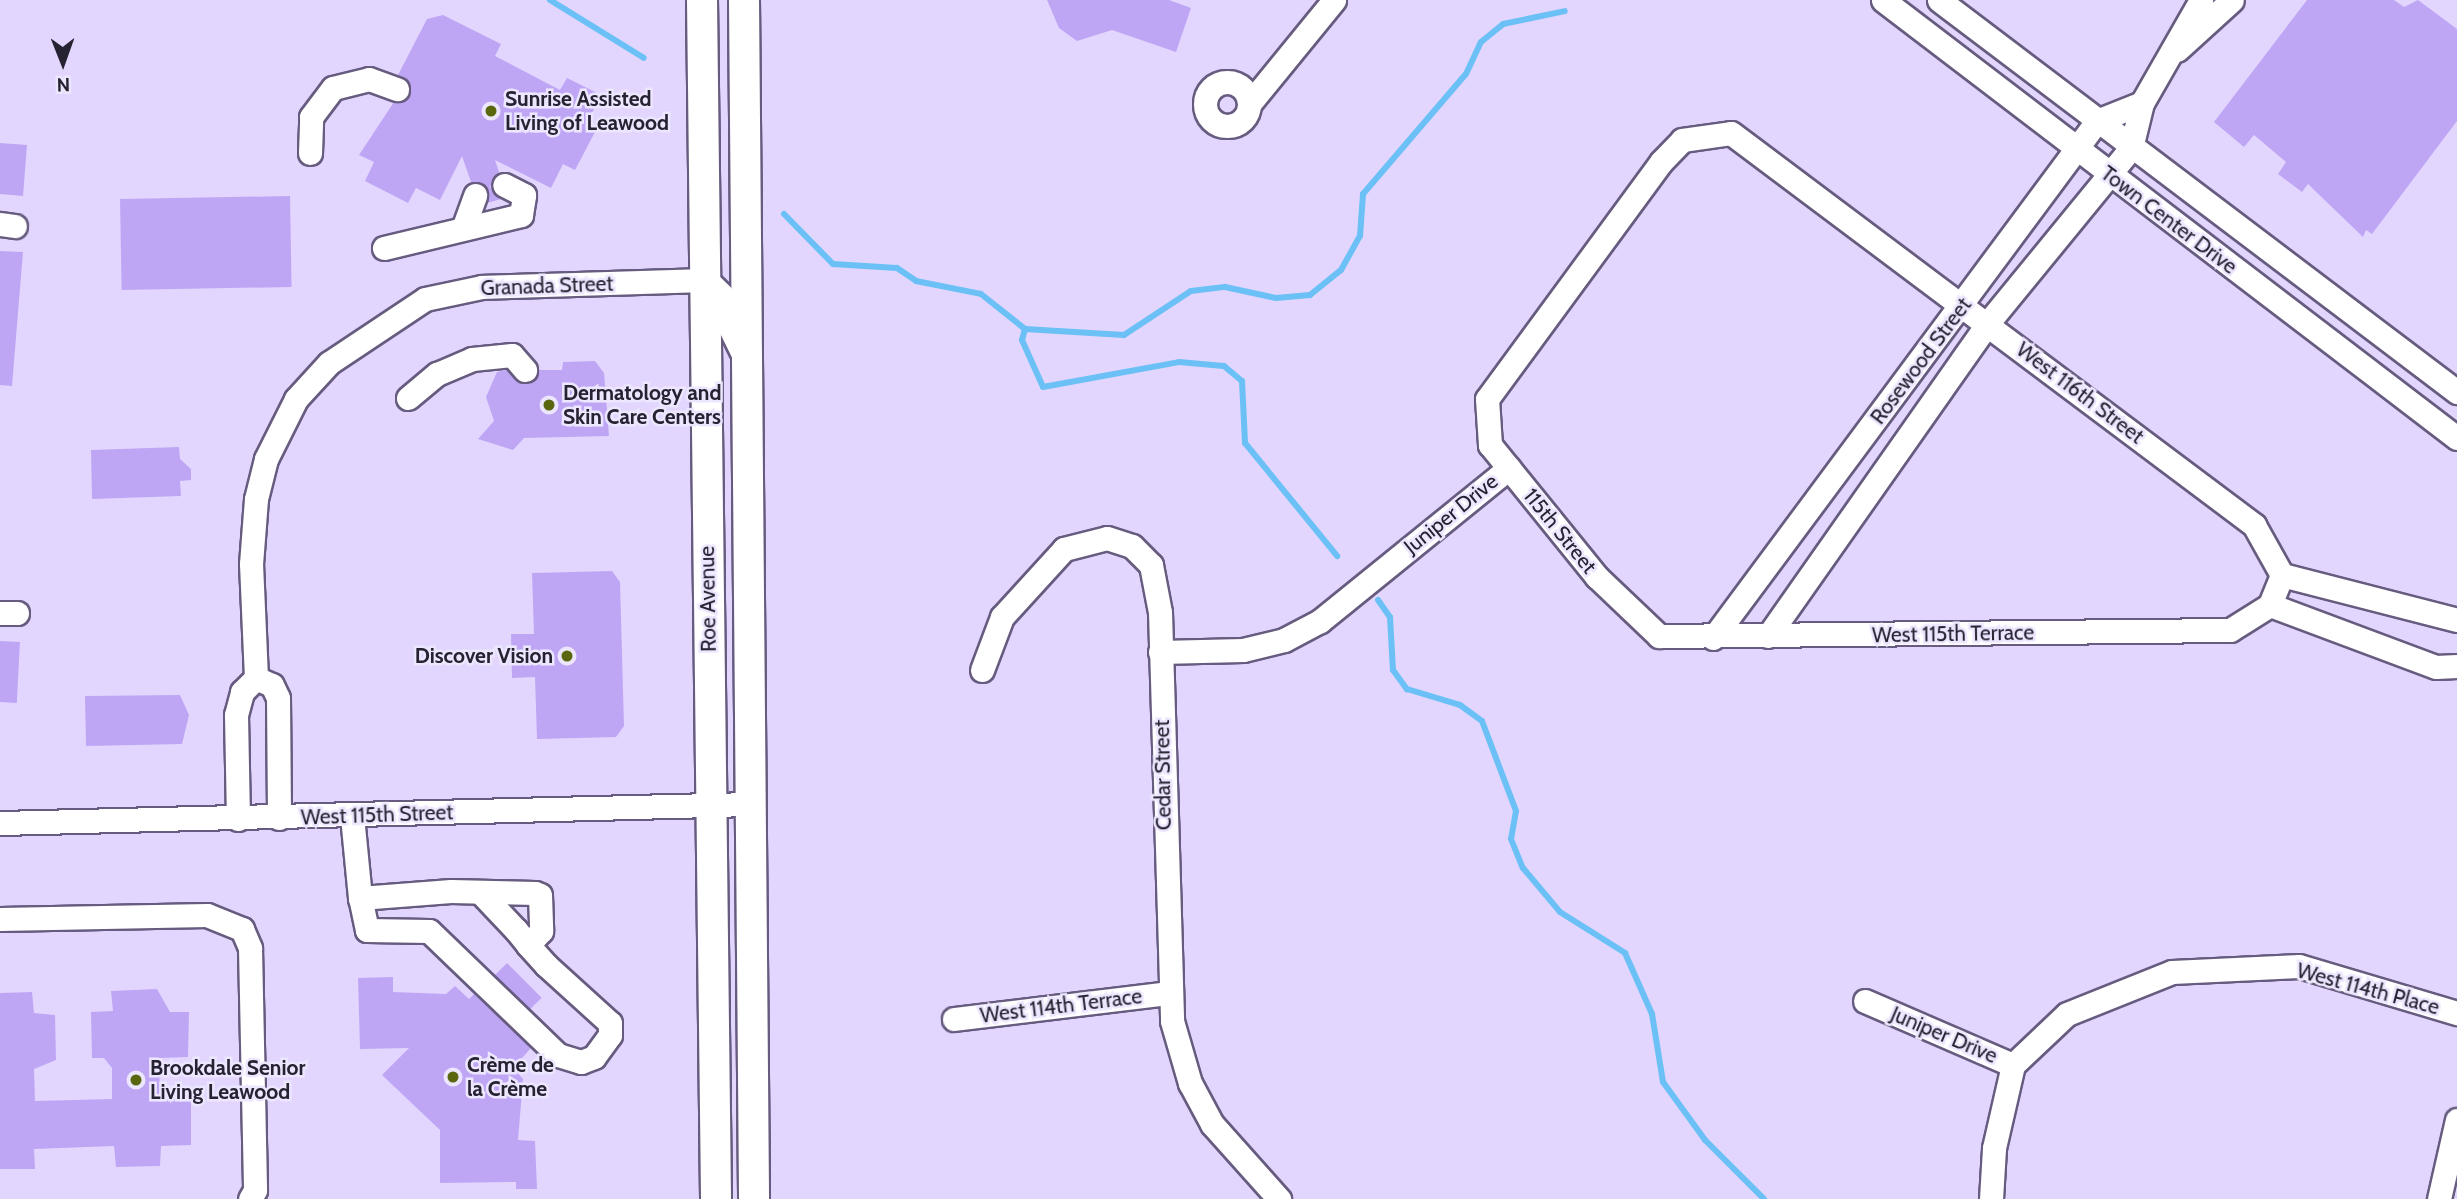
<!DOCTYPE html>
<meta charset="utf-8">
<style>
body{margin:0}
#map{position:relative;width:2457px;height:1199px;overflow:hidden;background:#e2d6fe;font-family:Cabin,sans-serif}
div>[style]{position:absolute}
.stream>*{height:6px;margin:-3px;padding:0 3px;transform-origin:3px;border-radius:3px;background:#6bc0f6}
.building>*{inset:0;background:#bfa6f5;transform-origin:0 0}
.roads{filter:drop-shadow(2px 0 #675c7f) drop-shadow(-2px 0 #675c7f) drop-shadow(0 2px #675c7f) drop-shadow(0 -2px #675c7f)}
.minor>*{height:23px;margin:-11.5px;padding:0 11.5px;transform-origin:11.5px;border-radius:11.5px;background:#fff}
.minor>.ring{margin:-11.5px;padding:0;box-sizing:content-box;background:none;border:23px solid #fff;border-radius:50%}
.major>*{height:30px;margin:-15px;padding:0 15px;transform-origin:15px;border-radius:15px;background:#fff}
.dots>*{width:19px;height:19px;translate:-50% -50%;box-sizing:border-box;border:4px solid #ede6ff;border-radius:50%}
span{translate:-50% -50%;white-space:nowrap;text-align:center;line-height:1.15;-webkit-text-stroke:5px #ede6ff;paint-order:stroke}
.poi-label{font-size:21px;color:#272231;font-weight:700}
.left{translate:0 -50%;text-align:left}
.right{translate:-100% -50%;text-align:right}
.street-label{font-size:21px;color:#272231}
.north{position:absolute;left:28px;top:28px;width:70px;height:70px;-webkit-text-stroke:5px #ede6ff;paint-order:stroke;rotate:179deg;font-size:19px;font-weight:700;line-height:28px;text-align:center;color:#272231}
.north::after{content:'';display:block;margin:auto;width:24px;height:32px;background:#272231;clip-path:polygon(50% 0,100% 100%,50% 72%,0 100%)}
</style>
<div id="map">
<div class="stream">
<div style="left:550px;top:0;width:110px;rotate:31.7deg"></div>
<div style="left:784px;top:214px;width:70px;rotate:45.6deg"></div>
<div style="left:833px;top:264px;width:64px;rotate:3.6deg"></div>
<div style="left:897px;top:268px;width:23px;rotate:34deg"></div>
<div style="left:916px;top:281px;width:66px;rotate:11.3deg"></div>
<div style="left:981px;top:294px;width:56px;rotate:38.5deg"></div>
<div style="left:1025px;top:329px;width:99px;rotate:3.5deg"></div>
<div style="left:1124px;top:335px;width:80px;rotate:-33.3deg"></div>
<div style="left:1191px;top:291px;width:34px;rotate:-7deg"></div>
<div style="left:1225px;top:287px;width:52px;rotate:12.2deg"></div>
<div style="left:1276px;top:298px;width:34px;rotate:-5deg"></div>
<div style="left:1310px;top:295px;width:40px;rotate:-39deg"></div>
<div style="left:1341px;top:270px;width:39px;rotate:-61deg"></div>
<div style="left:1360px;top:236px;width:42px;rotate:-85.9deg"></div>
<div style="left:1363px;top:194px;width:158px;rotate:-49.4deg"></div>
<div style="left:1466px;top:74px;width:35px;rotate:-65deg"></div>
<div style="left:1481px;top:42px;width:28px;rotate:-39deg"></div>
<div style="left:1503px;top:24px;width:63px;rotate:-11.8deg"></div>
<div style="left:1025px;top:329px;width:11px;rotate:105deg"></div>
<div style="left:1022px;top:340px;width:51px;rotate:65.9deg"></div>
<div style="left:1043px;top:387px;width:138px;rotate:-10.4deg"></div>
<div style="left:1179px;top:362px;width:45px;rotate:5.1deg"></div>
<div style="left:1224px;top:366px;width:23px;rotate:40deg"></div>
<div style="left:1242px;top:381px;width:62px;rotate:87.2deg"></div>
<div style="left:1245px;top:443px;width:146px;rotate:50.8deg"></div>
<div style="left:1378px;top:600px;width:21px;rotate:55deg"></div>
<div style="left:1390px;top:617px;width:53px;rotate:86.8deg"></div>
<div style="left:1393px;top:670px;width:24px;rotate:54deg"></div>
<div style="left:1407px;top:689px;width:55px;rotate:16.8deg"></div>
<div style="left:1460px;top:705px;width:27px;rotate:36deg"></div>
<div style="left:1482px;top:721px;width:96px;rotate:69.3deg"></div>
<div style="left:1516px;top:811px;width:28px;rotate:100deg"></div>
<div style="left:1511px;top:839px;width:31px;rotate:68deg"></div>
<div style="left:1523px;top:868px;width:57px;rotate:49.9deg"></div>
<div style="left:1560px;top:912px;width:77px;rotate:32.2deg"></div>
<div style="left:1625px;top:953px;width:67px;rotate:66.1deg"></div>
<div style="left:1652px;top:1014px;width:69px;rotate:80.8deg"></div>
<div style="left:1663px;top:1082px;width:72px;rotate:54.1deg"></div>
<div style="left:1705px;top:1140px;width:83px;rotate:45deg"></div>
</div>
<div class="building">
<div style="clip-path:polygon(1047px 0,1169px 0,1191px 8px,1176px 52px,1112px 30px,1077px 41px,1059px 28px)"></div>
<div style="clip-path:polygon(2307px 0,2394px 0,2404px 7px,2418px 0,2457px 29px,2457px 121px,2372px 234px,2366px 230px,2363px 237px,2308px 184px,2302px 192px,2278px 174px,2286px 162px,2254px 135px,2244px 147px,2214px 122px)"></div>
<div style="clip-path:polygon(443px 15px,501px 44px,495px 56px,560px 90px,567px 78px,601px 95px,585px 127px,595px 132px,575px 170px,563px 164px,551px 188px,495px 160px,499px 172px,490px 187px,501px 199px,487px 203px,486px 186px,471px 182px,462px 156px,440px 200px,416px 188px,408px 203px,365px 181px,374px 162px,359px 155px,394px 102px,410px 94px,408px 81px,398px 75px,427px 19px)"></div>
<div style="clip-path:polygon(0 143px,27px 145px,23px 196px,0 194px)"></div>
<div style="left:290px;top:196px;width:91px;height:170px;rotate:89deg"></div>
<div style="clip-path:polygon(0 251px,23px 252px,12px 386px,0 385px)"></div>
<div style="clip-path:polygon(595px 361px,604px 373px,609px 436px,524px 438px,513px 450px,478px 439px,494px 421px,486px 397px,497px 372px,507px 370px,527px 384px,539px 370px,562px 370px,563px 362px)"></div>
<div style="clip-path:polygon(179px 447px,180px 459px,191px 469px,191px 480px,180px 481px,181px 496px,92px 499px,91px 450px)"></div>
<div style="clip-path:polygon(612px 571px,620px 582px,624px 726px,616px 737px,537px 739px,535px 677px,512px 678px,511px 634px,534px 634px,532px 573px)"></div>
<div style="left:0;top:641px;width:20px;height:61px;rotate:3deg"></div>
<div style="clip-path:polygon(180px 695px,189px 715px,182px 744px,86px 746px,85px 696px)"></div>
<div style="left:507px;top:963px;width:49px;height:18px;rotate:45deg"></div>
<div style="clip-path:polygon(393px 977px,393px 992px,446px 994px,455px 986px,469px 999px,474px 994px,531px 1048px,513px 1068px,523px 1079px,518px 1140px,535px 1141px,537px 1189px,516px 1189px,516px 1182px,440px 1183px,440px 1130px,382px 1075px,409px 1048px,360px 1049px,358px 978px)"></div>
<div style="clip-path:polygon(157px 989px,170px 1012px,189px 1012px,188px 1057px,159px 1058px,160px 1099px,191px 1098px,191px 1145px,161px 1146px,160px 1166px,116px 1167px,114px 1146px,34px 1149px,35px 1169px,0 1169px,0 993px,32px 992px,34px 1013px,55px 1015px,56px 1060px,34px 1069px,35px 1101px,112px 1099px,112px 1068px,104px 1058px,92px 1058px,91px 1012px,113px 1011px,111px 991px)"></div>
</div>
<div class="roads">
<div class="minor">
<div style="left:1883px;top:0;width:722px;rotate:37.35deg"></div>
<div style="left:1939px;top:0;width:650px;rotate:37.12deg"></div>
<div style="left:2177px;top:50px;width:74px;rotate:-42.3deg"></div>
<div class="ring" style="left:1205px;top:82px;width:21px;height:21px"></div>
<div style="left:1250px;top:103px;width:133px;rotate:-50.8deg"></div>
<div style="left:310px;top:153px;width:36px;rotate:-88deg"></div>
<div style="left:311px;top:117px;width:36px;rotate:-53deg"></div>
<div style="left:333px;top:88px;width:37px;rotate:-14deg"></div>
<div style="left:369px;top:79px;width:30px;rotate:20deg"></div>
<div style="left:0;top:224px;width:15px;rotate:8deg"></div>
<div style="left:464px;top:226px;width:33px;rotate:-70deg"></div>
<div style="left:384px;top:248px;width:141px;rotate:-13.5deg"></div>
<div style="left:521px;top:215px;width:20px;rotate:-81deg"></div>
<div style="left:524px;top:195px;width:22px;rotate:-153deg"></div>
<div style="left:408px;top:398px;width:38px;rotate:-40deg"></div>
<div style="left:437px;top:374px;width:38px;rotate:-23deg"></div>
<div style="left:472px;top:359px;width:40px;rotate:-5.7deg"></div>
<div style="left:512px;top:355px;width:20px;rotate:49deg"></div>
<div style="left:2282px;top:575px;width:32px;rotate:112deg"></div>
<div style="left:2270px;top:605px;width:47px;rotate:148deg"></div>
<div style="left:2230px;top:630px;width:571px;rotate:179.4deg"></div>
<div style="left:1659px;top:636px;width:86px;rotate:-136.4deg"></div>
<div style="left:1597px;top:577px;width:170px;rotate:-129deg"></div>
<div style="left:1490px;top:445px;width:46px;rotate:-93.7deg"></div>
<div style="left:1487px;top:399px;width:294px;rotate:-53.7deg"></div>
<div style="left:1661px;top:162px;width:30px;rotate:-46deg"></div>
<div style="left:1682px;top:140px;width:49px;rotate:-8.1deg"></div>
<div style="left:1731px;top:133px;width:654px;rotate:36.85deg"></div>
<div style="left:2254px;top:525px;width:57px;rotate:60.8deg"></div>
<div style="left:2282px;top:575px;width:181px;rotate:14.4deg"></div>
<div style="left:2270px;top:605px;width:177px;rotate:20.5deg"></div>
<div style="left:2436px;top:667px;width:21px;rotate:-3deg"></div>
<div style="left:0;top:613px;width:17px"></div>
<div style="left:1768px;top:636px;width:381px;rotate:-54.9deg"></div>
<div style="left:1987px;top:324px;width:227px;rotate:-50.7deg"></div>
<div style="left:2131px;top:148px;width:46px;rotate:-76.3deg"></div>
<div style="left:2142px;top:103px;width:119px;rotate:-60.2deg"></div>
<div style="left:1713px;top:638px;width:644px;rotate:-53.4deg"></div>
<div style="left:2097px;top:121px;width:48px;rotate:-21.8deg"></div>
<div style="left:1160px;top:652px;width:83px;rotate:-1.4deg"></div>
<div style="left:1243px;top:650px;width:42px;rotate:-13.7deg"></div>
<div style="left:1284px;top:640px;width:41px;rotate:-27.8deg"></div>
<div style="left:1320px;top:621px;width:243px;rotate:-39deg"></div>
<div style="left:982px;top:670px;width:57px;rotate:-69.3deg"></div>
<div style="left:1002px;top:617px;width:92px;rotate:-47.6deg"></div>
<div style="left:1064px;top:549px;width:44px;rotate:-14.3deg"></div>
<div style="left:1107px;top:538px;width:26px;rotate:18deg"></div>
<div style="left:1132px;top:546px;width:27px;rotate:45deg"></div>
<div style="left:1151px;top:565px;width:48px;rotate:79.2deg"></div>
<div style="left:1160px;top:612px;width:409px;rotate:88.3deg"></div>
<div style="left:1172px;top:1021px;width:65px;rotate:73.8deg"></div>
<div style="left:1190px;top:1083px;width:47px;rotate:61.8deg"></div>
<div style="left:1212px;top:1124px;width:101px;rotate:48.2deg"></div>
<div style="left:256px;top:678px;width:114px;rotate:-92.5deg"></div>
<div style="left:251px;top:564px;width:65px;rotate:-85.6deg"></div>
<div style="left:256px;top:499px;width:41px;rotate:-76deg"></div>
<div style="left:266px;top:459px;width:67px;rotate:-63.4deg"></div>
<div style="left:296px;top:399px;width:49px;rotate:-47.5deg"></div>
<div style="left:329px;top:363px;width:115px;rotate:-33.7deg"></div>
<div style="left:425px;top:299px;width:58px;rotate:-11.9deg"></div>
<div style="left:482px;top:287px;width:220px;rotate:-1.8deg"></div>
<div style="left:256px;top:678px;width:17px;rotate:24deg"></div>
<div style="left:272px;top:685px;width:14px;rotate:65deg"></div>
<div style="left:278px;top:698px;width:120px;rotate:89.5deg"></div>
<div style="left:352px;top:816px;width:82px;rotate:84.4deg"></div>
<div style="left:238px;top:819px;width:104px;rotate:-91.1deg"></div>
<div style="left:236px;top:715px;width:24px;rotate:-75deg"></div>
<div style="left:242px;top:692px;width:20px;rotate:-45deg"></div>
<div style="left:0;top:823px;width:753px;rotate:-1.45deg"></div>
<div style="left:481px;top:893px;width:51px;rotate:46.6deg"></div>
<div style="left:516px;top:930px;width:19px;rotate:51deg"></div>
<div style="left:528px;top:945px;width:27px;rotate:48deg"></div>
<div style="left:546px;top:965px;width:86px;rotate:42.2deg"></div>
<div style="left:610px;top:1023px;width:12px;rotate:90deg"></div>
<div style="left:610px;top:1035px;width:27px;rotate:126deg"></div>
<div style="left:594px;top:1057px;width:14px;rotate:159deg"></div>
<div style="left:581px;top:1062px;width:24px;rotate:-163deg"></div>
<div style="left:558px;top:1055px;width:179px;rotate:-136.1deg"></div>
<div style="left:429px;top:931px;width:62px;rotate:-179.1deg"></div>
<div style="left:367px;top:930px;width:33px;rotate:-102deg"></div>
<div style="left:360px;top:898px;width:91px;rotate:-4.4deg"></div>
<div style="left:451px;top:891px;width:84px;rotate:1.4deg"></div>
<div style="left:535px;top:893px;width:5px;rotate:22deg"></div>
<div style="left:540px;top:895px;width:36px;rotate:88deg"></div>
<div style="left:541px;top:931px;width:19px;rotate:133deg"></div>
<div style="left:0;top:919px;width:207px;rotate:-1.1deg"></div>
<div style="left:207px;top:915px;width:38px;rotate:22deg"></div>
<div style="left:242px;top:929px;width:21px;rotate:67deg"></div>
<div style="left:250px;top:948px;width:242px;rotate:88.8deg"></div>
<div style="left:255px;top:1190px;width:10px;rotate:119deg"></div>
<div style="left:1865px;top:1001px;width:161px;rotate:23.4deg"></div>
<div style="left:954px;top:1019px;width:216px;rotate:-6.9deg"></div>
<div style="left:2013px;top:1065px;width:74px;rotate:-43.4deg"></div>
<div style="left:2067px;top:1014px;width:113px;rotate:-21.8deg"></div>
<div style="left:2172px;top:972px;width:127px;rotate:-2.7deg"></div>
<div style="left:2299px;top:966px;width:165px;rotate:16.6deg"></div>
<div style="left:1991px;top:1199px;width:51px;rotate:-86.6deg"></div>
<div style="left:1994px;top:1148px;width:85px;rotate:-77.1deg"></div>
<div style="left:2439px;top:1199px;width:81px;rotate:-77.2deg"></div>
</div>
<div class="major">
<div style="left:702px;top:0;width:1199px;rotate:89.33deg"></div>
<div style="left:744px;top:0;width:1199px;rotate:89.52deg"></div>
<div style="left:702px;top:280px;width:24px;rotate:45deg"></div>
<div style="left:719px;top:297px;width:59px;rotate:63.9deg"></div>
</div>
</div>
<div class="dots">
<div style="left:491px;top:111px;background:#5a670e"></div>
<div style="left:549px;top:405px;background:#5a670e"></div>
<div style="left:567px;top:656px;background:#5a670e"></div>
<div style="left:453px;top:1077px;background:#5a670e"></div>
<div style="left:136px;top:1080px;background:#5a670e"></div>
</div>
<div class="poi-label">
<span class="left" style="left:505px;top:111px">Sunrise Assisted<br>Living of Leawood</span>
<span class="left" style="left:563px;top:405px">Dermatology and<br>Skin Care Centers</span>
<span class="right" style="left:553px;top:656px">Discover Vision</span>
<span class="left" style="left:467px;top:1077px">Crème de<br>la Crème</span>
<span class="left" style="left:150px;top:1080px">Brookdale Senior<br>Living Leawood</span>
</div>
<div class="street-label">
<span style="left:2169px;top:220px;rotate:37deg">Town Center Drive</span>
<span style="left:547px;top:286px;rotate:-2deg">Granada Street</span>
<span style="left:1921px;top:361px;rotate:-53deg">Rosewood Street</span>
<span style="left:2080px;top:393px;rotate:37deg">West 116th Street</span>
<span style="left:1451px;top:514px;rotate:-39deg">Juniper Drive</span>
<span style="left:1560px;top:531px;rotate:51deg">115th Street</span>
<span style="left:708px;top:599px;rotate:-91deg">Roe Avenue</span>
<span style="left:1953px;top:634px;rotate:-1deg">West 115th Terrace</span>
<span style="left:1163px;top:775px;rotate:-91deg">Cedar Street</span>
<span style="left:377px;top:815px;rotate:-2deg">West 115th Street</span>
<span style="left:2368px;top:989px;rotate:15deg">West 114th Place</span>
<span style="left:1061px;top:1006px;rotate:-7deg">West 114th Terrace</span>
<span style="left:1944px;top:1035px;rotate:23deg">Juniper Drive</span>
</div>
<div class="north">N</div>
</div>
